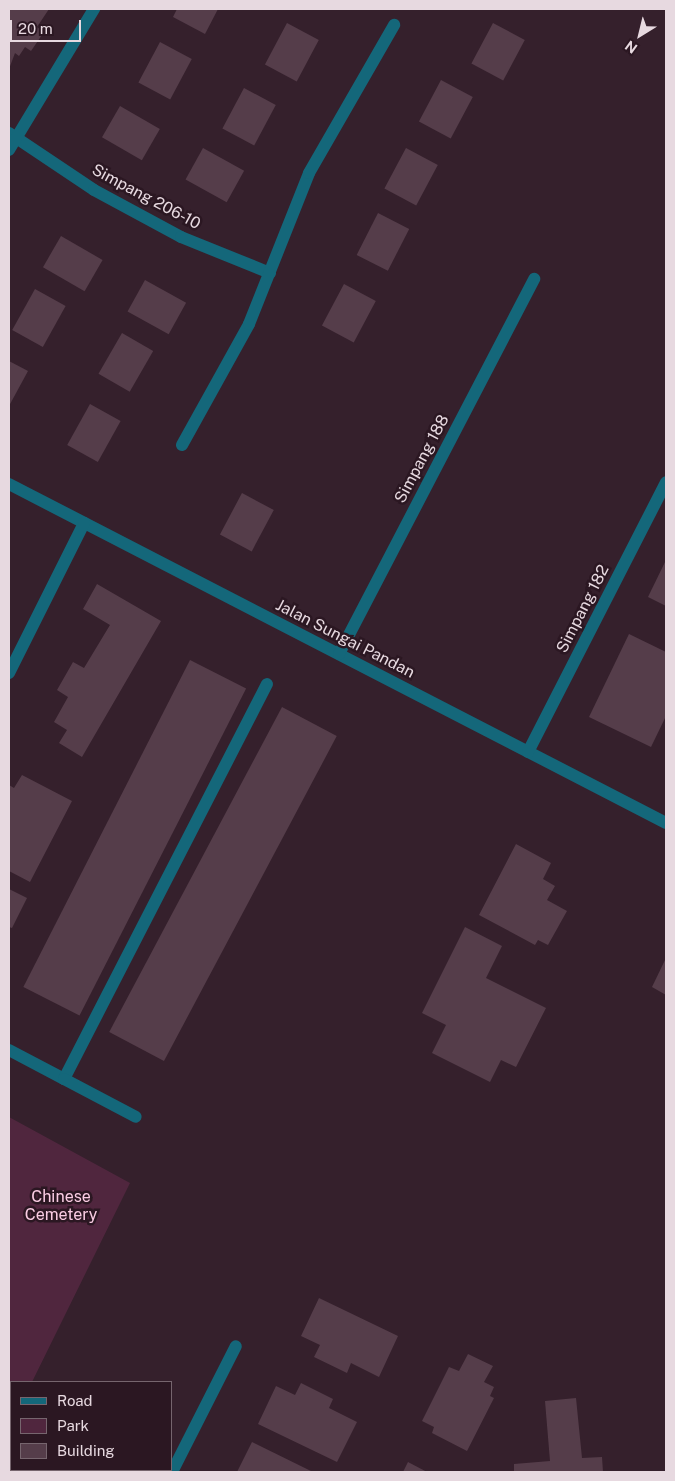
<!DOCTYPE html>
<style>
body{margin:0}
#map{position:relative;width:675px;height:1481px;overflow:hidden;background:#35202c;font-family:"Public Sans",sans-serif}
div>[style]{position:absolute}
.green>*{inset:0;background:#50263e}
.building>*{inset:0;background:#553d4a;transform-origin:0 0}
.minor>*{height:12px;margin:-6px;padding:0 6px;transform-origin:6px;border-radius:6px;background:#14677a}
span{translate:-50% -50%;white-space:nowrap;text-align:center;line-height:1.15;-webkit-text-stroke:5px #2b1722;paint-order:stroke}
.street-label{font-size:16px;color:#e7d9e0}
.park-label{font-size:16px;color:#facce3}
.frame{position:absolute;inset:0;border:10px solid #e7d9e0;pointer-events:none}
.legend{position:absolute;left:10px;top:1381px;width:162px;height:90px;box-sizing:border-box;background:#2b1722;border:1px solid #76656e;margin:0;padding:6px 9px;list-style:none;font-size:15px;color:#e7d9e0}
.legend li{display:flex;align-items:center;gap:10px;height:25px}
.legend b{width:25px;border:1px solid #76656e}
.north{position:absolute;left:615px;top:10px;width:50px;height:50px;-webkit-text-stroke:4px #2b1722;paint-order:stroke;rotate:216deg;font-size:14px;font-weight:700;line-height:20px;text-align:center;color:#e7d9e0}
.north::after{content:'';display:block;margin:auto;width:18px;height:22px;background:#e7d9e0;clip-path:polygon(50% 0,100% 100%,50% 72%,0 100%)}
.scale{position:absolute;left:10px;top:20px;width:71px;height:22px;box-sizing:border-box;border:2px solid #e7d9e0;border-top:0;padding-left:6px;font-size:15px;line-height:18px;white-space:nowrap;color:#e7d9e0;-webkit-text-stroke:4px #2b1722;paint-order:stroke}
</style>
<div id="map">
<div class="green">
<div style="clip-path:polygon(9px 1117px,130px 1183px,32px 1382px,11px 1382px,9px 1429px)"></div>
</div>
<div class="building">
<div style="clip-path:polygon(9px 9px,49px 9px,37px 27px,44px 32px,31px 51px,25px 47px,19px 56px,15px 53px,9px 69px)"></div>
<div style="clip-path:polygon(177px 9px,218px 9px,205px 34px,173px 17px)"></div>
<div style="left:287px;top:23px;width:36px;height:47px;rotate:28deg"></div>
<div style="left:493px;top:23px;width:36px;height:46px;rotate:28deg"></div>
<div style="left:160px;top:42px;width:36px;height:46px;rotate:28deg"></div>
<div style="left:441px;top:80px;width:36px;height:47px;rotate:28deg"></div>
<div style="left:244px;top:88px;width:36px;height:46px;rotate:28deg"></div>
<div style="left:120px;top:106px;width:46px;height:36px;rotate:30deg"></div>
<div style="left:203px;top:148px;width:47px;height:36px;rotate:29deg"></div>
<div style="left:406px;top:148px;width:36px;height:46px;rotate:28deg"></div>
<div style="left:378px;top:213px;width:35px;height:47px;rotate:27deg"></div>
<div style="left:61px;top:236px;width:48px;height:36px;rotate:30deg"></div>
<div style="left:145px;top:280px;width:47px;height:36px;rotate:29deg"></div>
<div style="left:344px;top:284px;width:36px;height:47px;rotate:28deg"></div>
<div style="left:35px;top:289px;width:35px;height:47px;rotate:29deg"></div>
<div style="left:122px;top:333px;width:36px;height:47px;rotate:30deg"></div>
<div style="clip-path:polygon(9px 361px,28px 371px,9px 406px)"></div>
<div style="left:90px;top:404px;width:35px;height:47px;rotate:29deg"></div>
<div style="left:242px;top:493px;width:36px;height:47px;rotate:28deg"></div>
<div style="clip-path:polygon(666px 560px,666px 606px,648px 597px)"></div>
<div style="clip-path:polygon(97px 584px,161px 621px,82px 757px,59px 743px,67px 730px,54px 722px,68px 697px,57px 690px,73px 662px,84px 668px,110px 625px,83px 609px)"></div>
<div style="clip-path:polygon(629px 634px,666px 652px,666px 716px,651px 747px,589px 717px)"></div>
<div style="left:190px;top:660px;width:63px;height:367px;rotate:27deg"></div>
<div style="left:282px;top:707px;width:62px;height:368px;rotate:28deg"></div>
<div style="clip-path:polygon(22px 775px,72px 801px,30px 882px,9px 871px,9px 785px,14px 788px)"></div>
<div style="clip-path:polygon(516px 844px,551px 863px,543px 879px,555px 886px,547px 900px,567px 911px,548px 945px,538px 940px,535px 945px,479px 915px)"></div>
<div style="clip-path:polygon(9px 889px,27px 898px,12px 928px,9px 927px)"></div>
<div style="clip-path:polygon(465px 927px,502px 946px,486px 978px,546px 1008px,516px 1067px,501px 1060px,490px 1082px,432px 1053px,446px 1025px,422px 1013px)"></div>
<div style="clip-path:polygon(666px 958px,666px 995px,652px 987px)"></div>
<div style="clip-path:polygon(319px 1298px,398px 1336px,379px 1377px,351px 1363px,347px 1373px,314px 1357px,320px 1345px,301px 1336px)"></div>
<div style="clip-path:polygon(468px 1354px,493px 1366px,484px 1382px,494px 1387px,490px 1396px,494px 1398px,467px 1451px,432px 1433px,434px 1427px,422px 1421px,449px 1367px,459px 1371px)"></div>
<div style="clip-path:polygon(301px 1383px,333px 1399px,329px 1408px,357px 1422px,337px 1462px,258px 1424px,276px 1386px,295px 1395px)"></div>
<div style="clip-path:polygon(576px 1398px,582px 1458px,602px 1457px,603px 1472px,514px 1472px,514px 1464px,550px 1461px,545px 1401px)"></div>
<div style="clip-path:polygon(252px 1442px,313px 1472px,237px 1472px)"></div>
<div style="clip-path:polygon(408px 1462px,427px 1472px,403px 1472px)"></div>
</div>
<div class="minor">
<div style="left:9px;top:133px;width:102px;rotate:33.8deg"></div>
<div style="left:94px;top:190px;width:99px;rotate:28.4deg"></div>
<div style="left:181px;top:237px;width:96px;rotate:22deg"></div>
<div style="left:9px;top:150px;width:165px;rotate:-58.9deg"></div>
<div style="left:182px;top:445px;width:138px;rotate:-61deg"></div>
<div style="left:249px;top:324px;width:162px;rotate:-68.3deg"></div>
<div style="left:309px;top:173px;width:171px;rotate:-60.1deg"></div>
<div style="left:9px;top:484px;width:739px;rotate:27.29deg"></div>
<div style="left:339px;top:654px;width:423px;rotate:-62.5deg"></div>
<div style="left:9px;top:673px;width:168px;rotate:-63.4deg"></div>
<div style="left:528px;top:752px;width:303px;rotate:-62.9deg"></div>
<div style="left:9px;top:1050px;width:62px;rotate:27.8deg"></div>
<div style="left:64px;top:1079px;width:444px;rotate:-62.8deg"></div>
<div style="left:64px;top:1079px;width:81px;rotate:27.8deg"></div>
<div style="left:172px;top:1472px;width:141px;rotate:-63.1deg"></div>
</div>
<div class="street-label">
<span style="left:146px;top:197px;rotate:28deg">Simpang 206-10</span>
<span style="left:422px;top:459px;rotate:-62deg">Simpang 188</span>
<span style="left:583px;top:609px;rotate:-63deg">Simpang 182</span>
<span style="left:345px;top:639px;rotate:27deg">Jalan Sungai Pandan</span>
</div>
<div class="park-label">
<span style="left:61px;top:1206px">Chinese<br>Cemetery</span>
</div>
<div class="frame"></div>
<ul class="legend">
<li><b style="height:6px;background:#14677a"></b>Road</li>
<li><b style="height:14px;background:#50263e"></b>Park</li>
<li><b style="height:14px;background:#553d4a"></b>Building</li>
</ul>
<div class="north">N</div>
<div class="scale">20 m</div>
</div>
